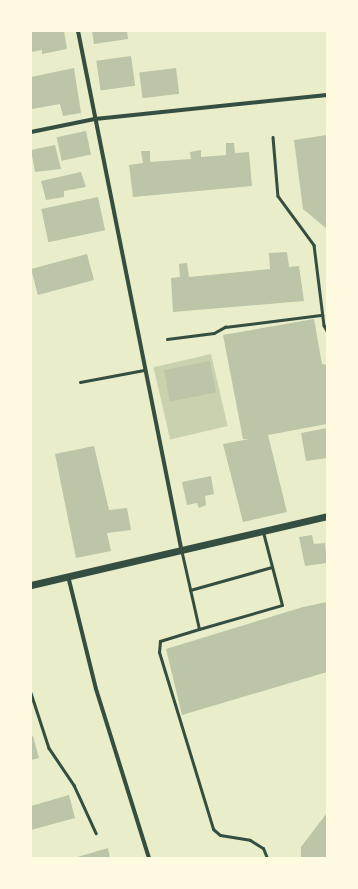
<!DOCTYPE html>
<style>
body{margin:0}
#map{position:relative;width:358px;height:889px;overflow:hidden;background:#e9edc9;font-family:Lato,sans-serif}
div>[style]{position:absolute}
.green>*{inset:0;background:#cad2ad;transform-origin:0 0}
.building>*{inset:0;background:#bcc5a7;transform-origin:0 0}
.path>*{height:2.5px;margin:-1.25px;padding:0 1.25px;transform-origin:1.25px;border-radius:1.25px;background:#344e41}
.service>*{height:3px;margin:-1.5px;padding:0 1.5px;transform-origin:1.5px;border-radius:1.5px;background:#344e41}
.minor>*{height:4px;margin:-2px;padding:0 2px;transform-origin:2px;border-radius:2px;background:#344e41}
.tertiary>*{height:7px;margin:-3.5px;padding:0 3.5px;transform-origin:3.5px;border-radius:3.5px;background:#344e41}
span{translate:-50% -50%;white-space:nowrap;text-align:center;line-height:1.15;-webkit-text-stroke:3px #fefae0;paint-order:stroke}
.frame{position:absolute;inset:0;border:32px solid #fefae0;pointer-events:none}
</style>
<div id="map">
<div class="green">
<div style="left:211px;top:354px;width:74px;height:59px;rotate:77deg"></div>
</div>
<div class="building">
<div style="clip-path:polygon(31px 31px,64px 31px,67px 49px,42px 54px,42px 50px,31px 52px)"></div>
<div style="clip-path:polygon(92px 31px,127px 31px,128px 39px,94px 44px)"></div>
<div style="left:131px;top:56px;width:30px;height:35px;rotate:82deg"></div>
<div style="clip-path:polygon(74px 68px,81px 113px,63px 116px,60px 104px,32px 109px,31px 77px)"></div>
<div style="left:176px;top:68px;width:26px;height:37px;rotate:83deg"></div>
<div style="left:86px;top:131px;width:24px;height:30px;rotate:78deg"></div>
<div style="clip-path:polygon(327px 135px,327px 229px,303px 209px,294px 140px)"></div>
<div style="clip-path:polygon(226px 143px,234px 143px,235px 153px,249px 152px,252px 186px,133px 197px,129px 165px,143px 163px,141px 151px,150px 151px,150px 162px,191px 159px,190px 152px,201px 150px,201px 157px,226px 155px)"></div>
<div style="clip-path:polygon(55px 145px,61px 169px,35px 172px,31px 150px)"></div>
<div style="clip-path:polygon(81px 172px,86px 187px,64px 191px,64px 197px,46px 200px,41px 181px)"></div>
<div style="left:98px;top:197px;width:34px;height:58px;rotate:78deg"></div>
<div style="clip-path:polygon(287px 252px,289px 267px,299px 266px,304px 301px,173px 312px,171px 278px,180px 277px,179px 264px,187px 263px,189px 277px,270px 269px,269px 253px)"></div>
<div style="left:87px;top:254px;width:27px;height:58px;rotate:75deg"></div>
<div style="clip-path:polygon(314px 319px,322px 364px,327px 365px,327px 424px,268px 435px,287px 512px,243px 522px,223px 444px,249px 439px,243px 439px,223px 335px)"></div>
<div style="left:210px;top:361px;width:32px;height:47px;rotate:79deg"></div>
<div style="clip-path:polygon(327px 428px,327px 458px,306px 461px,301px 433px)"></div>
<div style="clip-path:polygon(94px 446px,109px 510px,127px 508px,131px 530px,107px 533px,111px 551px,76px 558px,55px 454px)"></div>
<div style="clip-path:polygon(211px 476px,214px 494px,205px 496px,206px 505px,199px 508px,197px 503px,187px 505px,182px 482px)"></div>
<div style="clip-path:polygon(312px 535px,314px 544px,325px 543px,327px 563px,305px 566px,299px 537px)"></div>
<div style="clip-path:polygon(327px 602px,327px 672px,182px 715px,166px 649px,303px 607px)"></div>
<div style="clip-path:polygon(33px 736px,39px 758px,31px 760px,31px 737px)"></div>
<div style="clip-path:polygon(69px 795px,75px 818px,31px 830px,31px 806px)"></div>
<div style="clip-path:polygon(327px 813px,327px 858px,301px 858px,301px 847px)"></div>
<div style="clip-path:polygon(108px 848px,110px 858px,74px 858px)"></div>
</div>
<div class="path">
<div style="left:273px;top:137px;width:59px;rotate:85.2deg"></div>
<div style="left:278px;top:196px;width:61px;rotate:53.7deg"></div>
<div style="left:314px;top:245px;width:81px;rotate:82.9deg"></div>
<div style="left:324px;top:325px;width:7px;rotate:63deg"></div>
<div style="left:167px;top:339px;width:47px;rotate:-7.3deg"></div>
<div style="left:214px;top:333px;width:13px;rotate:-29deg"></div>
<div style="left:225px;top:327px;width:98px;rotate:-7.1deg"></div>
<div style="left:31px;top:693px;width:58px;rotate:71.9deg"></div>
<div style="left:49px;top:748px;width:45px;rotate:56deg"></div>
<div style="left:74px;top:785px;width:53px;rotate:65.4deg"></div>
</div>
<div class="service">
<div style="left:80px;top:382px;width:65px;rotate:-10.6deg"></div>
<div style="left:181px;top:549px;width:82px;rotate:77.3deg"></div>
<div style="left:199px;top:629px;width:41px;rotate:162.9deg"></div>
<div style="left:160px;top:641px;width:11px;rotate:95deg"></div>
<div style="left:159px;top:652px;width:185px;rotate:73deg"></div>
<div style="left:213px;top:829px;width:9px;rotate:41deg"></div>
<div style="left:220px;top:835px;width:30px;rotate:9deg"></div>
<div style="left:250px;top:840px;width:15px;rotate:32deg"></div>
<div style="left:263px;top:848px;width:11px;rotate:68deg"></div>
<div style="left:190px;top:590px;width:85px;rotate:-15.7deg"></div>
<div style="left:199px;top:629px;width:86px;rotate:-16.1deg"></div>
<div style="left:282px;top:605px;width:75px;rotate:-104.6deg"></div>
</div>
<div class="minor">
<div style="left:78px;top:31px;width:527px;rotate:78.73deg"></div>
<div style="left:31px;top:132px;width:65px;rotate:-11.5deg"></div>
<div style="left:95px;top:119px;width:233px;rotate:-5.9deg"></div>
<div style="left:68px;top:576px;width:116px;rotate:76.1deg"></div>
<div style="left:96px;top:689px;width:177px;rotate:72.6deg"></div>
</div>
<div class="tertiary">
<div style="left:31px;top:585px;width:304px;rotate:-13.1deg"></div>
</div>
<div class="frame"></div>
</div>
